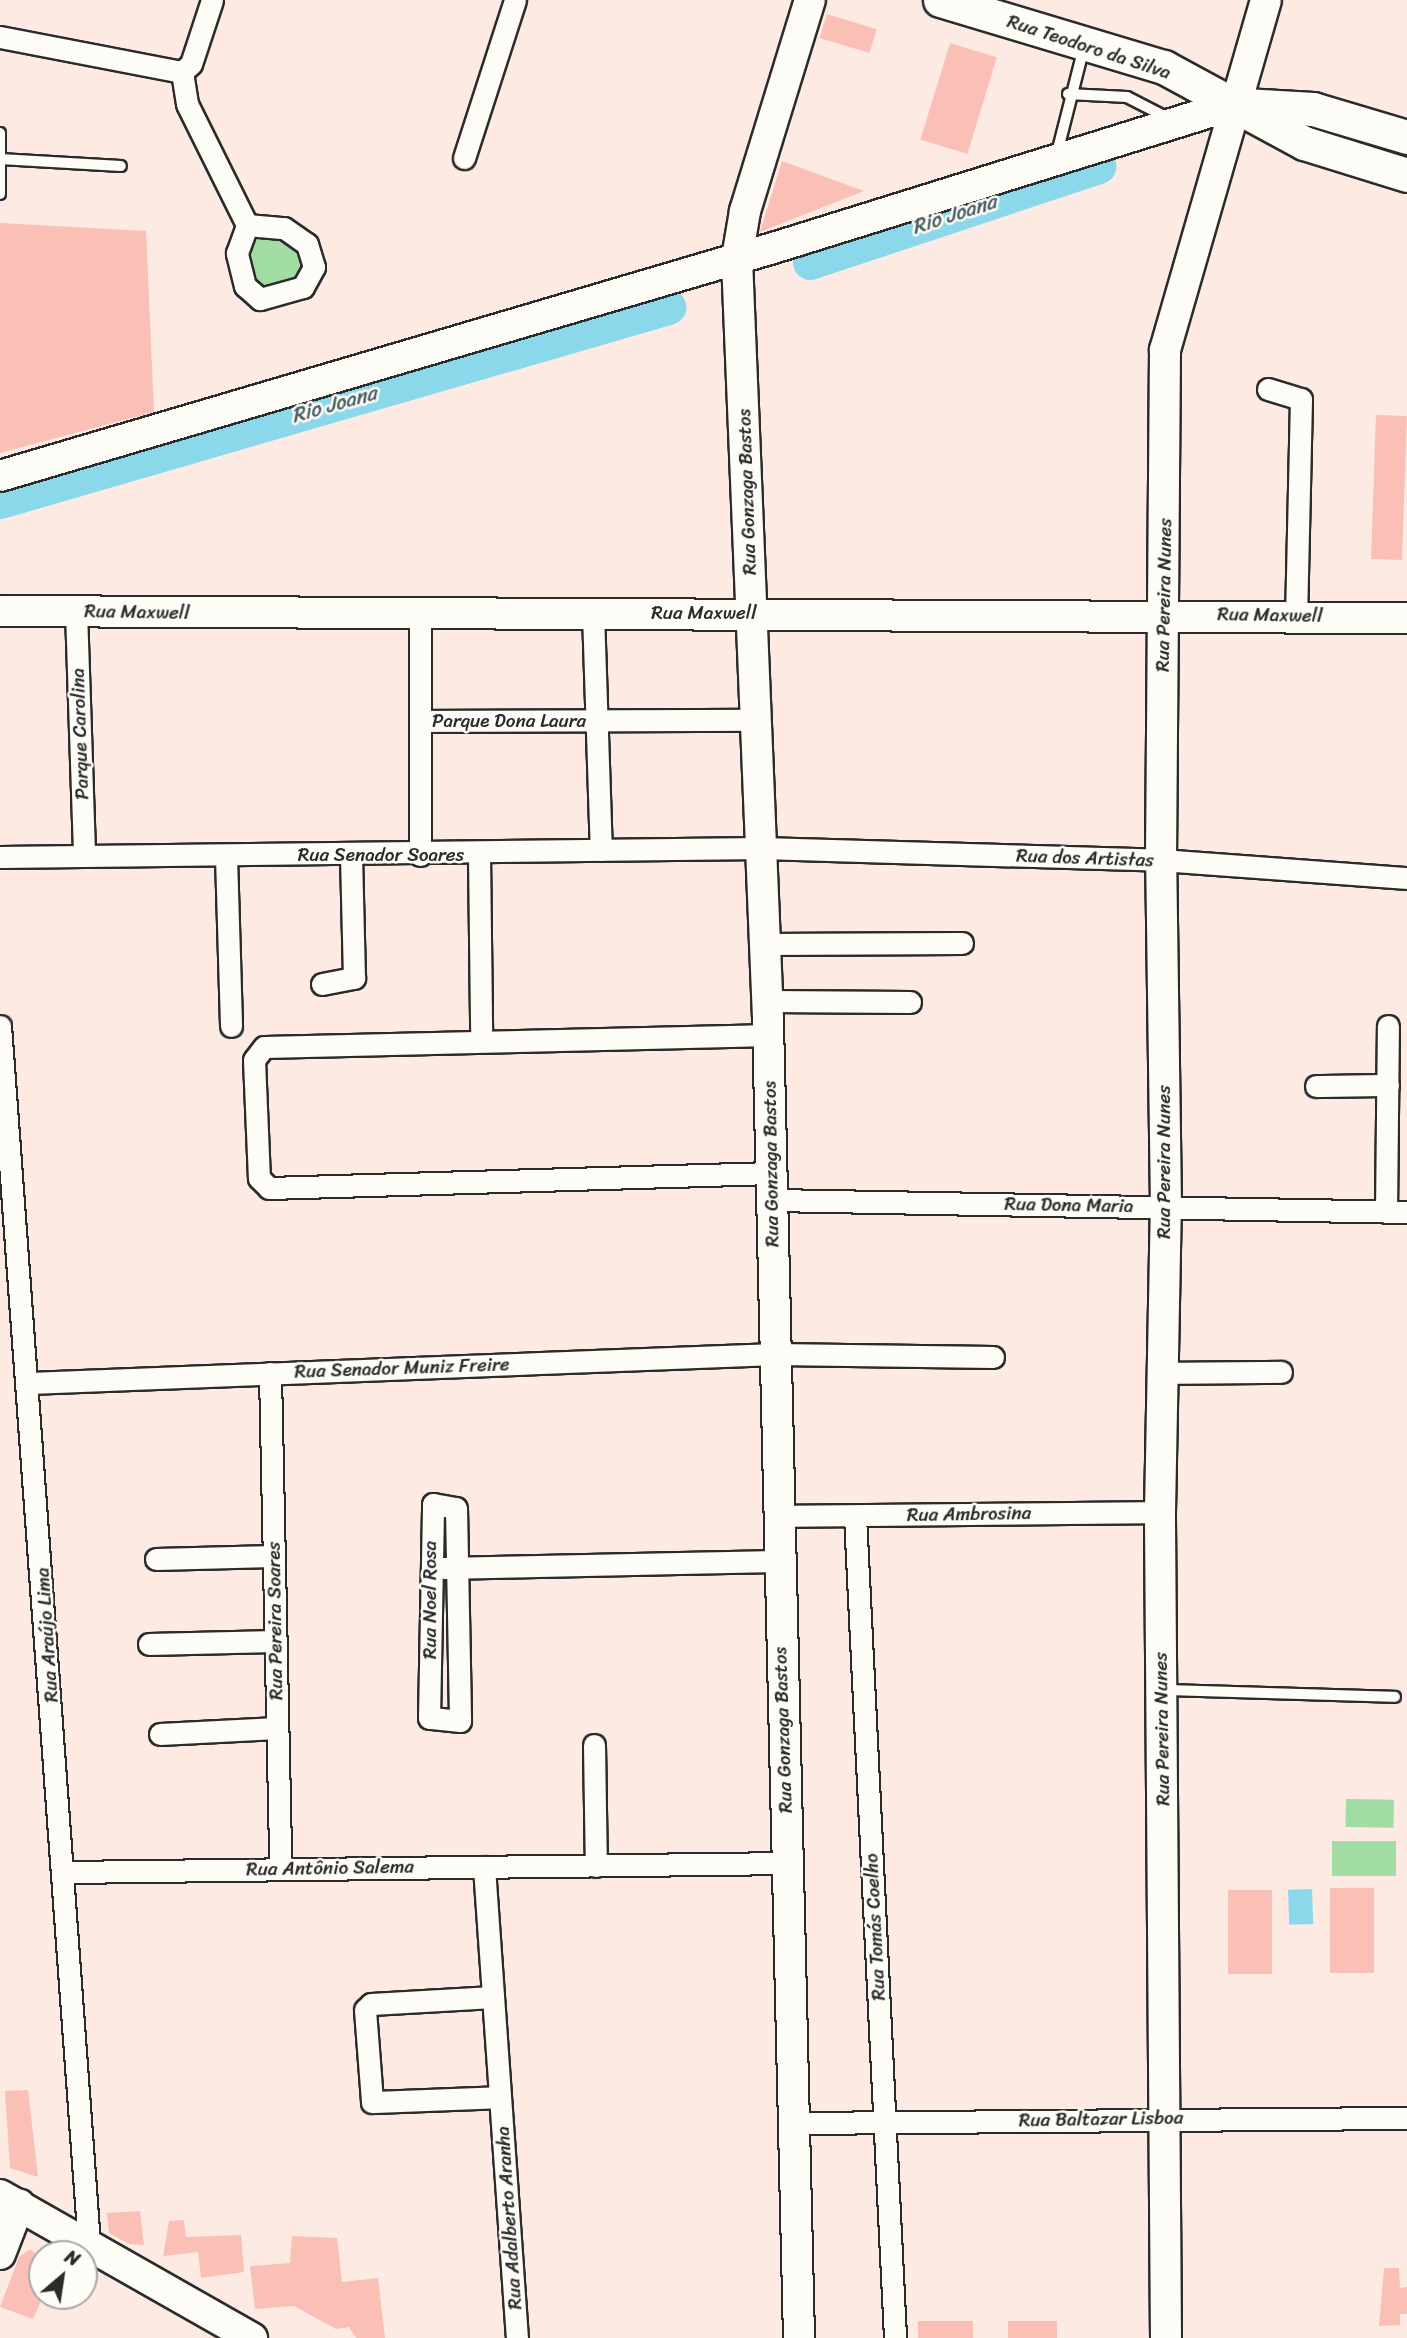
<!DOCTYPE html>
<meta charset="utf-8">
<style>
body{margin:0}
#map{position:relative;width:1407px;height:2338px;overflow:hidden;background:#fceae3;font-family:Sriracha,sans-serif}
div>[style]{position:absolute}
.green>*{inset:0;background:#a1dda3;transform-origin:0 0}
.water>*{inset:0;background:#8bd8ea;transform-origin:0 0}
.river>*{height:35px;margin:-17.5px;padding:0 17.5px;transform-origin:17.5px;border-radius:17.5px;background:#8bd8ea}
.building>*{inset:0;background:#fbc0b5;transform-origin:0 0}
.roads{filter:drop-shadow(2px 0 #2b2b2b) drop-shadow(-2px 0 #2b2b2b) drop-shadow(0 2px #2b2b2b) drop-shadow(0 -2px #2b2b2b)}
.lane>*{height:10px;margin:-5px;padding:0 5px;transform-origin:5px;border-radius:5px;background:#fdfcf7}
.street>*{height:21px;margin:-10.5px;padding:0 10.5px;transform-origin:10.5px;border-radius:10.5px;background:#fdfcf7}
.secondary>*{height:30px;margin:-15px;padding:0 15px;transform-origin:15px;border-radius:15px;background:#fdfcf7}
.primary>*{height:33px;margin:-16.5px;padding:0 16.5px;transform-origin:16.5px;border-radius:16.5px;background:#fdfcf7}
span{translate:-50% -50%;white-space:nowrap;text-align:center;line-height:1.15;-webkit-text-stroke:5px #fdfcf7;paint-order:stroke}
.street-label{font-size:19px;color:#2b2b2b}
.water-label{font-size:21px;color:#485f64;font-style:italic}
.north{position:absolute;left:28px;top:2240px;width:70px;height:70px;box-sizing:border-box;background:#fdfcf7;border:2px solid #a9a8a5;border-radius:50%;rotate:29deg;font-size:19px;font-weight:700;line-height:28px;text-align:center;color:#2b2b2b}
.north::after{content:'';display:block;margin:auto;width:24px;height:32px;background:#2b2b2b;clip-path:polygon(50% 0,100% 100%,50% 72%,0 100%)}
</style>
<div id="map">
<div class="green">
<div style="clip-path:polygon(252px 231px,291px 237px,310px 264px,285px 290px,252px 288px,242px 257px)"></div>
<div style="left:1346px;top:1799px;width:48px;height:28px;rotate:1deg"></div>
<div style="left:1332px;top:1841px;width:64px;height:35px"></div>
</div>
<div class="water">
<div style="left:1312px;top:1889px;width:35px;height:24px;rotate:88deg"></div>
</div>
<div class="river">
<div style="left:810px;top:262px;width:304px;rotate:-18.4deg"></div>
<div style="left:0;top:501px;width:696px;rotate:-16.19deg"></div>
</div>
<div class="building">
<div style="left:827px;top:14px;width:52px;height:25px;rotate:17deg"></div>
<div style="left:950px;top:43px;width:49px;height:101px;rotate:17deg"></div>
<div style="clip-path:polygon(782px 161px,864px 191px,760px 232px)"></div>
<div style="clip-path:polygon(0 223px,146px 231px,154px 412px,0 453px)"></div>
<div style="left:1376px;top:415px;width:31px;height:144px;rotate:2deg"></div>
<div style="left:1330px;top:1888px;width:44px;height:85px"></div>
<div style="left:1228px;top:1890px;width:44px;height:84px"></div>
<div style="clip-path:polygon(28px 2090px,38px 2177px,10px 2168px,5px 2091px)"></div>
<div style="clip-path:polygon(140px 2211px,144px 2245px,129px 2244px,109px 2233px,107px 2213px)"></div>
<div style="clip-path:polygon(184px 2220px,186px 2237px,241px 2235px,244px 2272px,201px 2278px,198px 2252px,163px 2256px,169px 2221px)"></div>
<div style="clip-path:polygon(292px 2236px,337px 2238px,342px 2282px,378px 2278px,385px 2338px,356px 2338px,349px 2327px,336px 2329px,294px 2306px,255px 2309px,250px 2266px,290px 2263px)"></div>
<div style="clip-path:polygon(30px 2249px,42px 2259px,42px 2299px,33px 2319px,0 2307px,19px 2257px)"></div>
<div style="clip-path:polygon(1384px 2268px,1399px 2268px,1400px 2288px,1407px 2287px,1407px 2314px,1400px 2314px,1400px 2325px,1379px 2326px)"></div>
<div style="left:918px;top:2321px;width:55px;height:17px"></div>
<div style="left:1057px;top:2321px;width:17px;height:49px;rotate:90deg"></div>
</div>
<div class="roads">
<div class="lane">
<div style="left:1068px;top:94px;width:59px;rotate:2.9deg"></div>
<div style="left:1127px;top:97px;width:48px;rotate:27.1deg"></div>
<div style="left:0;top:133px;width:61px;rotate:90deg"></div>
<div style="left:1056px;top:157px;width:114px;rotate:-75.7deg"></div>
<div style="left:0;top:159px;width:121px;rotate:3.3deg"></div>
<div style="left:1164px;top:1690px;width:231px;rotate:1.7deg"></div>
</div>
<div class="street">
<div style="left:0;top:37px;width:185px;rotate:10.9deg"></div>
<div style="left:182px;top:72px;width:32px;rotate:81deg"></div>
<div style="left:187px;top:104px;width:135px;rotate:63.6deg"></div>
<div style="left:182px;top:72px;width:12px;rotate:-42deg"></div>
<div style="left:191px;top:64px;width:67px;rotate:-71.8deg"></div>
<div style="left:464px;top:158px;width:166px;rotate:-72.1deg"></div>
<div style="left:247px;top:225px;width:37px;rotate:5deg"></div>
<div style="left:284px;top:228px;width:28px;rotate:35deg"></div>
<div style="left:307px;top:244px;width:24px;rotate:73deg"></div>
<div style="left:314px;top:267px;width:23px;rotate:119deg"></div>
<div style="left:303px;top:287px;width:45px;rotate:164.4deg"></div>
<div style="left:260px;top:299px;width:20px;rotate:-139deg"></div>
<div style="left:245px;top:286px;width:34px;rotate:-104deg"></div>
<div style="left:237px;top:253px;width:30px;rotate:-70deg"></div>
<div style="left:1268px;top:389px;width:34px;rotate:17deg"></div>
<div style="left:1301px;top:399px;width:216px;rotate:91.3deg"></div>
<div style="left:76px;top:611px;width:245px;rotate:88.1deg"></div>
<div style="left:593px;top:613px;width:237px;rotate:88.1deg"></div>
<div style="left:421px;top:721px;width:337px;rotate:-0.2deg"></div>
<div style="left:420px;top:855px;width:240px;rotate:-90deg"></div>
<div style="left:479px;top:855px;width:175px;rotate:89.3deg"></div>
<div style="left:226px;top:856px;width:170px;rotate:88.3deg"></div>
<div style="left:0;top:857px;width:762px;rotate:-0.68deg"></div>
<div style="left:762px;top:848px;width:399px;rotate:1.7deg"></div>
<div style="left:1161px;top:860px;width:247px;rotate:4.2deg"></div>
<div style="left:765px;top:944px;width:197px;rotate:-0.3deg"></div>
<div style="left:322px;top:984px;width:33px;rotate:-11deg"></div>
<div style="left:354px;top:978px;width:122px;rotate:-91.4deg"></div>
<div style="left:767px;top:1001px;width:143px;rotate:0.4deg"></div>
<div style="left:0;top:1026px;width:1221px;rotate:85.82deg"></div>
<div style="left:768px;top:1035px;width:504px;rotate:178.64deg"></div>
<div style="left:264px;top:1047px;width:16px;rotate:128deg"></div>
<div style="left:254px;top:1060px;width:118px;rotate:87.6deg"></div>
<div style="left:259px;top:1178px;width:14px;rotate:45deg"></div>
<div style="left:269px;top:1188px;width:503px;rotate:-1.71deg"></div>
<div style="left:1316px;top:1086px;width:72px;rotate:-0.8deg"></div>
<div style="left:773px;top:1200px;width:634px;rotate:1.08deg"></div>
<div style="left:1386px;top:1212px;width:186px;rotate:-89.4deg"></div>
<div style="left:270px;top:1373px;width:495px;rotate:88.8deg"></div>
<div style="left:1162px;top:1373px;width:119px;rotate:-0.5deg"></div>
<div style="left:29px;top:1383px;width:747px;rotate:-2.23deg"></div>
<div style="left:775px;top:1354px;width:218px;rotate:0.8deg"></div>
<div style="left:433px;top:1504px;width:23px;rotate:10deg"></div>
<div style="left:456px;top:1508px;width:213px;rotate:88.9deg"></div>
<div style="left:460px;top:1721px;width:31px;rotate:-174deg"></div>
<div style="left:429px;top:1718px;width:214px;rotate:-88.9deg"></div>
<div style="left:777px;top:1516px;width:383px;rotate:-0.6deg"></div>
<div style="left:855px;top:1516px;width:823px;rotate:87.21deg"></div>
<div style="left:156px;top:1559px;width:117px;rotate:-1.5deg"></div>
<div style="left:444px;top:1568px;width:334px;rotate:-1.2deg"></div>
<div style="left:149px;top:1644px;width:126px;rotate:-1.4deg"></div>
<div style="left:160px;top:1734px;width:117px;rotate:-2.9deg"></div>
<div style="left:594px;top:1745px;width:121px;rotate:89.1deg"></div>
<div style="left:484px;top:1867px;width:472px;rotate:86deg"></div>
<div style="left:64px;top:1872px;width:724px;rotate:-0.71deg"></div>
<div style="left:493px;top:1997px;width:122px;rotate:176.7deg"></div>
<div style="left:371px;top:2004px;width:8px;rotate:135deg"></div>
<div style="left:365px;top:2010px;width:92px;rotate:85.6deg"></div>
<div style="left:372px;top:2102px;width:128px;rotate:-2.2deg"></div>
<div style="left:794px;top:2123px;width:613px;rotate:-0.47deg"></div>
</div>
<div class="secondary">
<div style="left:0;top:476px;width:803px;rotate:-16.43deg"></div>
<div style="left:770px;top:249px;width:487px;rotate:-17.3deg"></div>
<div style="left:0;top:611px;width:1407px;rotate:0.29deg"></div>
<div style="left:0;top:2195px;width:290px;rotate:29.6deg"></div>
<div style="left:0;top:2254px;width:53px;rotate:-68.8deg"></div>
<div style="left:799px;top:2338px;width:1320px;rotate:-91.35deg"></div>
<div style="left:768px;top:1018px;width:761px;rotate:-92.34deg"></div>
<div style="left:737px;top:258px;width:48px;rotate:-80.3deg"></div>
<div style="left:745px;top:211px;width:221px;rotate:-72.9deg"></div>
<div style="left:1166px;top:2338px;width:826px;rotate:-90.42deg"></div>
<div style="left:1160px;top:1512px;width:305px;rotate:-88.9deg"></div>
<div style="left:1166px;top:1207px;width:347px;rotate:-90.8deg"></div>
<div style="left:1161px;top:860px;width:510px;rotate:-89.55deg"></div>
<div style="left:1165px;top:350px;width:364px;rotate:-73.9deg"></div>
</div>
<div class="primary">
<div style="left:940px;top:0;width:234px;rotate:16.7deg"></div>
<div style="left:1164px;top:67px;width:159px;rotate:28.5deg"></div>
<div style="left:1304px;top:143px;width:108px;rotate:17.3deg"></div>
<div style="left:1244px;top:105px;width:69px;rotate:3.3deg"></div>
<div style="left:1313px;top:109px;width:98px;rotate:16.6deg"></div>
</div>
</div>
<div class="street-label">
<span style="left:1089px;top:47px;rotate:18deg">Rua Teodoro da Silva</span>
<span style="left:747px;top:492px;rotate:-92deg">Rua Gonzaga Bastos</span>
<span style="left:1164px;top:595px;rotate:-89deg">Rua Pereira Nunes</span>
<span style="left:137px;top:612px;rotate:1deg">Rua Maxwell</span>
<span style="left:704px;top:613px">Rua Maxwell</span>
<span style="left:1270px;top:615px;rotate:1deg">Rua Maxwell</span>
<span style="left:509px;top:721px">Parque Dona Laura</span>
<span style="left:80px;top:734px;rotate:-92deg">Parque Carolina</span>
<span style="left:381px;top:855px">Rua Senador Soares</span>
<span style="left:1085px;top:858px;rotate:2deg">Rua dos Artistas</span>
<span style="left:1164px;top:1162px;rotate:-90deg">Rua Pereira Nunes</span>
<span style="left:771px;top:1164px;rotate:-91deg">Rua Gonzaga Bastos</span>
<span style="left:1069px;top:1205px;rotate:1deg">Rua Dona Maria</span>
<span style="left:402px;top:1368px;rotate:-2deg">Rua Senador Muniz Freire</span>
<span style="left:969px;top:1514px;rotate:-1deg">Rua Ambrosina</span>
<span style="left:430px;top:1600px;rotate:-90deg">Rua Noel Rosa</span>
<span style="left:275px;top:1621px;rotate:-91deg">Rua Pereira Soares</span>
<span style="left:47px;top:1635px;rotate:-94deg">Rua Araújo Lima</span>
<span style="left:1162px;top:1729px;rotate:-91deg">Rua Pereira Nunes</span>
<span style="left:783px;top:1730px;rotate:-92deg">Rua Gonzaga Bastos</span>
<span style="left:330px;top:1868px;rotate:-1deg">Rua Antônio Salema</span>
<span style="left:875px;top:1927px;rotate:-93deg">Rua Tomás Coelho</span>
<span style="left:1101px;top:2119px;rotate:-1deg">Rua Baltazar Lisboa</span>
<span style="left:509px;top:2218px;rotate:-94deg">Rua Adalberto Aranha</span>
</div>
<div class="water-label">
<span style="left:954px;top:214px;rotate:-18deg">Rio Joana</span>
<span style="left:334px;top:404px;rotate:-16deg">Rio Joana</span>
</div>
<div class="north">N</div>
</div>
